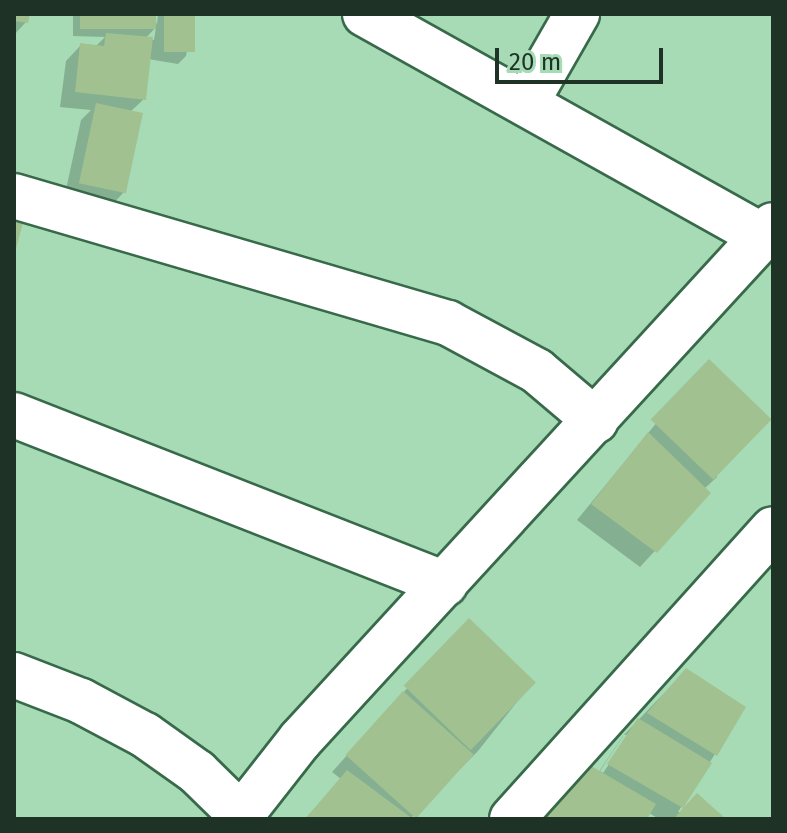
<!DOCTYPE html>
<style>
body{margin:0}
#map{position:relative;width:787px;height:833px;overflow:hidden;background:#a6dbb6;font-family:"Fira Sans",sans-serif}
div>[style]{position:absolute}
.shadow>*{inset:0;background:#0003}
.building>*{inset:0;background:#a2c190;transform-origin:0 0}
.roads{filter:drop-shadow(2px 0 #386a4a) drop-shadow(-2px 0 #386a4a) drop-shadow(0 2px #386a4a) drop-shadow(0 -2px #386a4a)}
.minor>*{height:44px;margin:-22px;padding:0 22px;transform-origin:22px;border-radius:22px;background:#fff}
span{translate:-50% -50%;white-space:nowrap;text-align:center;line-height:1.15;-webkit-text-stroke:6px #a6dbb6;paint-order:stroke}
.frame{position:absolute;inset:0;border:16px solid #1e3325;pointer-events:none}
.scale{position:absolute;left:495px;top:48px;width:168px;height:36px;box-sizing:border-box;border:4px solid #1e3325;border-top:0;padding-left:10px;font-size:24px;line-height:28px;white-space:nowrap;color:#1e3325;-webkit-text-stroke:6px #a6dbb6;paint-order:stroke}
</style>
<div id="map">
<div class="shadow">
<div style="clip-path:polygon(14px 14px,27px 14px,26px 22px,14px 35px)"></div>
<div style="clip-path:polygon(evenodd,73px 14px,154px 14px,157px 25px,158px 14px,193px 14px,186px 56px,178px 64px,148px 59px,144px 99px,130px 112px,124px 192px,109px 208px,64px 199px,81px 120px,91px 110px,60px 107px,66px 61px,81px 45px,95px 47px,105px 37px,73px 36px,73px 14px,156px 27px,154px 40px,145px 39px,156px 27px)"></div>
<div style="clip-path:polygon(694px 377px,717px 477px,704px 489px,708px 493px,640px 567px,577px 520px)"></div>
<div style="clip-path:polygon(454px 636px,533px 682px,478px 751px,410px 819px,305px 819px,341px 779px,332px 772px)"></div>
<div style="clip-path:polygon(evenodd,671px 686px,715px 754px,678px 812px,723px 819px,659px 819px,649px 813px,645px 819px,540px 819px,571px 781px,598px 773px,623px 736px,671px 686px,624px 735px,629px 735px,603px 773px,600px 771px,624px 735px)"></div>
</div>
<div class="building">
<div style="clip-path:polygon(14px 14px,30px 14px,28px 23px,14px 21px)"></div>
<div style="left:80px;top:14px;width:76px;height:15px"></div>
<div style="left:164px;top:14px;width:31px;height:38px"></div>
<div style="clip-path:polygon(106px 33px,153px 37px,146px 100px,75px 92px,80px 43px,104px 46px)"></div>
<div style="left:96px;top:103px;width:48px;height:82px;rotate:12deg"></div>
<div style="clip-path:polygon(14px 201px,28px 205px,15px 252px,14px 252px)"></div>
<div style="left:709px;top:359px;width:87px;height:84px;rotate:44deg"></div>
<div style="clip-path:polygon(648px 432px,711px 493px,657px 553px,591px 504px)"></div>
<div style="left:469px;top:618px;width:93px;height:94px;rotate:44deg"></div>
<div style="clip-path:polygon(686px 668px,746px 707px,717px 756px,647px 713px)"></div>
<div style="left:403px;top:691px;width:95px;height:86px;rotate:42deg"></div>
<div style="clip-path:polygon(638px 718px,712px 763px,683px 808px,697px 793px,726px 819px,674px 819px,683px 808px,607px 764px)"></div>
<div style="clip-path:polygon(586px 763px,656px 804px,647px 819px,551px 819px,545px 814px)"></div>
<div style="clip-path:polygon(347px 770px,413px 819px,305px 819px)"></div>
</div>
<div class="roads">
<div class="minor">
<div style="left:365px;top:14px;width:453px;rotate:29.2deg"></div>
<div style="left:526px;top:103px;width:103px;rotate:-60.2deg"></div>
<div style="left:14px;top:196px;width:452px;rotate:16.3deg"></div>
<div style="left:448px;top:323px;width:101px;rotate:28.3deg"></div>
<div style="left:537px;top:371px;width:77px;rotate:40.3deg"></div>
<div style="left:14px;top:415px;width:463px;rotate:21.4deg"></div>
<div style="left:14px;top:675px;width:72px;rotate:21.2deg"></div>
<div style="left:81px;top:701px;width:72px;rotate:28deg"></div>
<div style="left:145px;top:735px;width:64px;rotate:35.4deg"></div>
<div style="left:197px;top:772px;width:67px;rotate:44.4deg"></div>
<div style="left:242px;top:814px;width:94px;rotate:-51.9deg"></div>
<div style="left:300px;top:740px;width:699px;rotate:-47.43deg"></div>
<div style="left:512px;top:819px;width:390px;rotate:-48deg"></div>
</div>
</div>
<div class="frame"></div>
<div class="scale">20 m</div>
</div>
